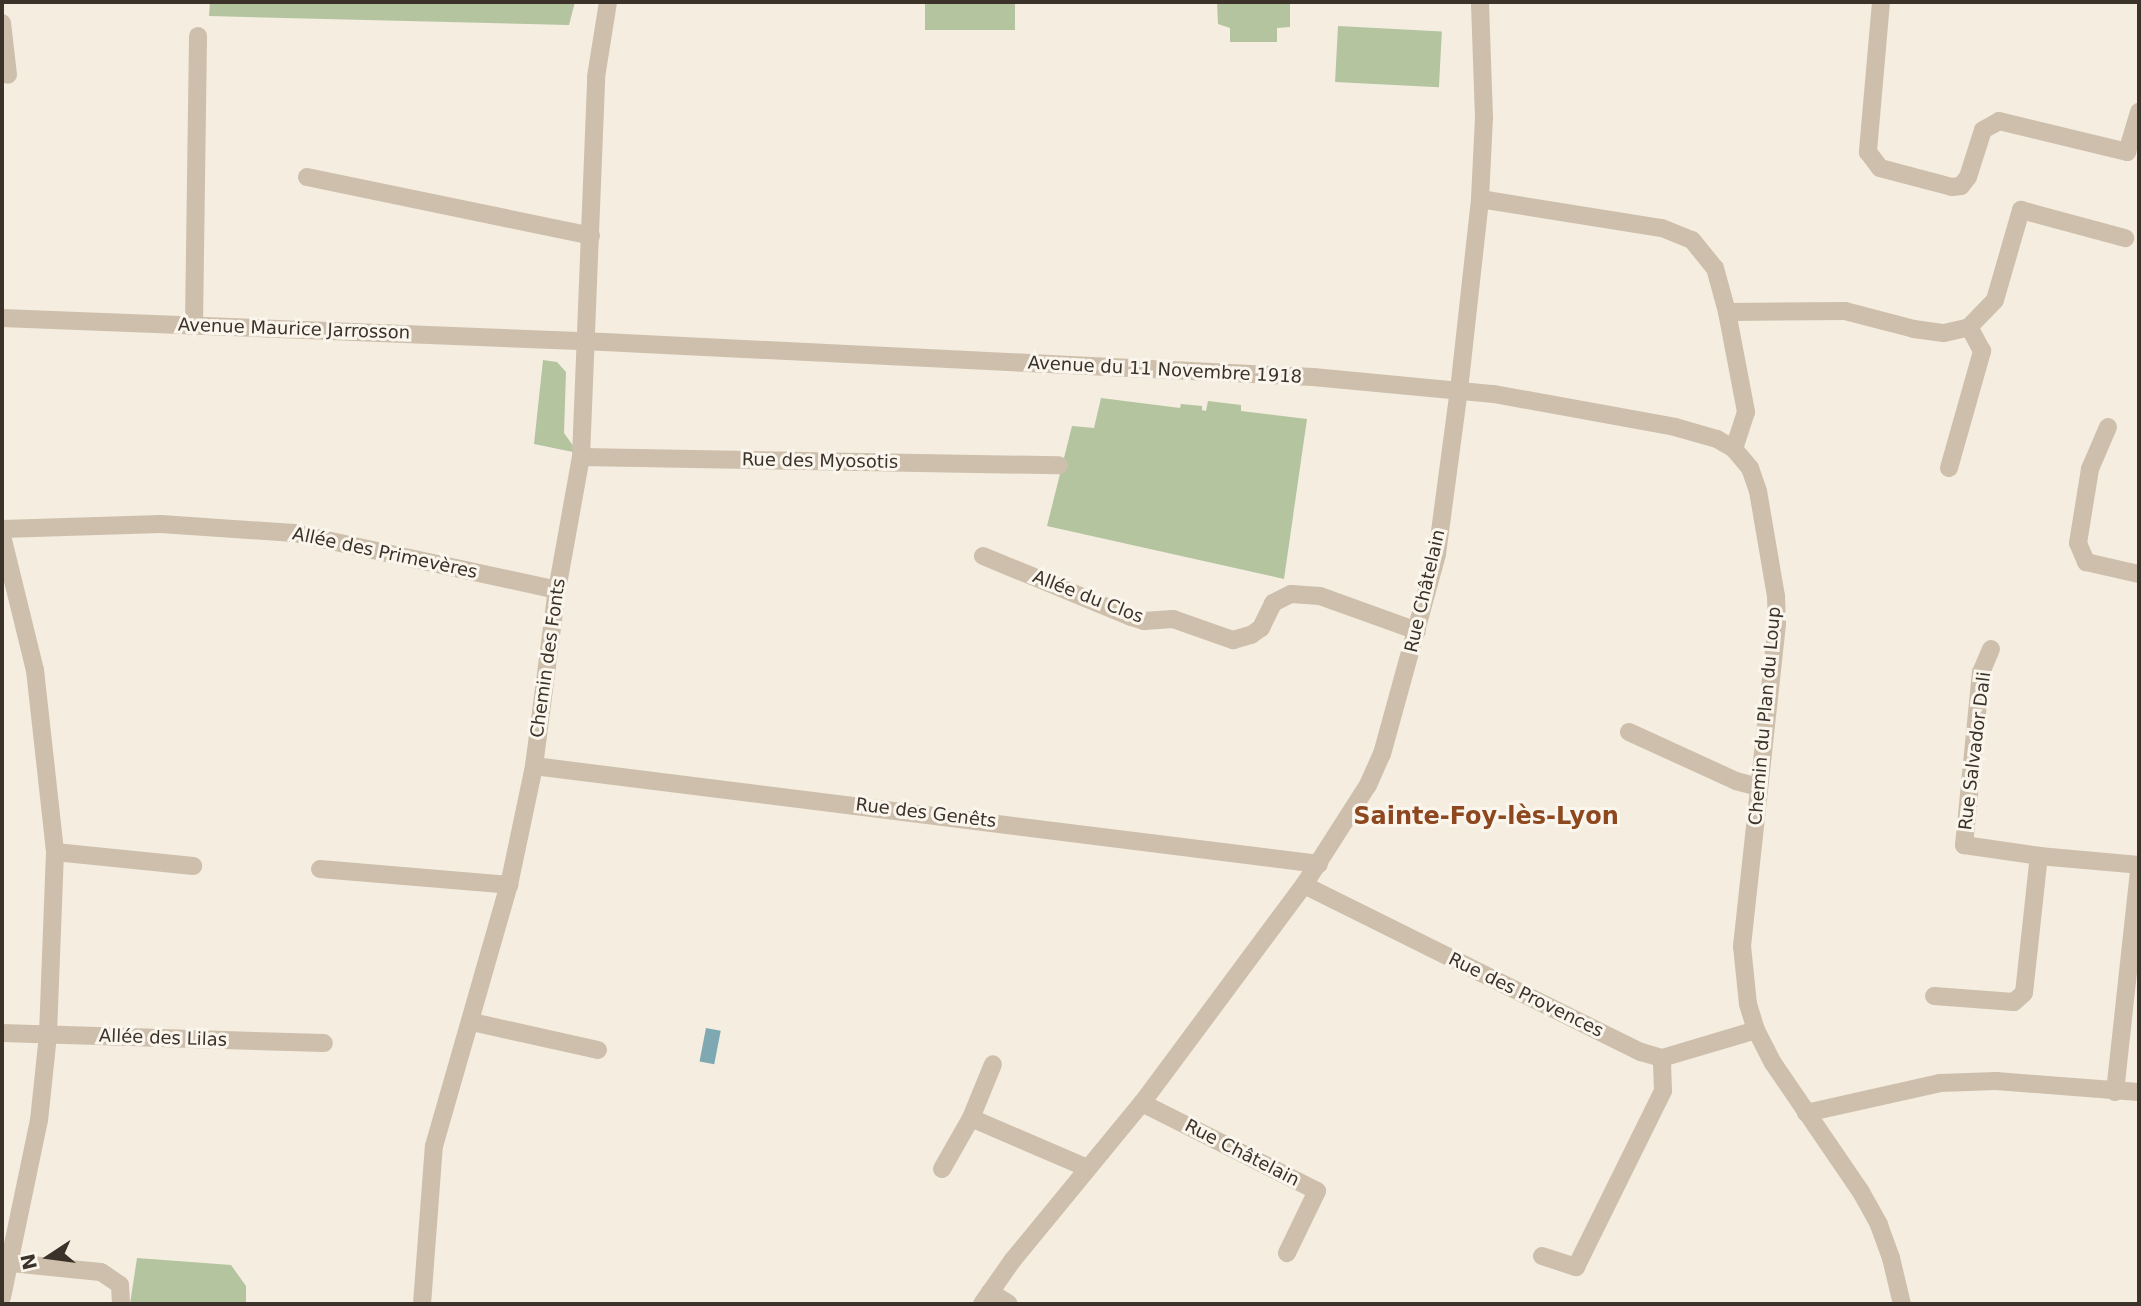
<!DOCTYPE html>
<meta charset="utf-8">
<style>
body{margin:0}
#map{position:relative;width:2141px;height:1306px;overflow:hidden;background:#f4ede0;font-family:"DejaVu Sans",sans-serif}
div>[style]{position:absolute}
.green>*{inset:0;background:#b3c49f;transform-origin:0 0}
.water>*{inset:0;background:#7ea9b2;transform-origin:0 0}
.minor>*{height:18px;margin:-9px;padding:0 9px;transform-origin:9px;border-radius:9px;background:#cdbfab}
span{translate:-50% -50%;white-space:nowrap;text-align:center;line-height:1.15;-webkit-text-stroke:6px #fbf6ed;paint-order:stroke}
.street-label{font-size:18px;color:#3b322a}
.district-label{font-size:24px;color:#8d4820;font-weight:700}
.frame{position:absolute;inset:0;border:4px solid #3b322a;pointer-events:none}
.north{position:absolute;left:14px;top:1222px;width:70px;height:70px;-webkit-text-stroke:5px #fbf6ed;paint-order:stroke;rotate:257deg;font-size:19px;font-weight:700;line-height:28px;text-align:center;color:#3b322a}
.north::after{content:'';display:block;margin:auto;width:24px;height:32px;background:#3b322a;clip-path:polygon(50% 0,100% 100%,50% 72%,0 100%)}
</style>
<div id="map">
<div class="green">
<div style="clip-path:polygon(210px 2px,575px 2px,569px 25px,209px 16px)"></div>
<div style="left:925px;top:2px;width:90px;height:28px"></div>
<div style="clip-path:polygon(1217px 2px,1290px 2px,1290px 27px,1277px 28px,1277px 42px,1230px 42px,1230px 28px,1218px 24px)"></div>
<div style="left:1338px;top:26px;width:104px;height:56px;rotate:3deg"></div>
<div style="clip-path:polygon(543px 360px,557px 362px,566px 372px,564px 433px,574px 447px,573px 452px,534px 444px)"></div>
<div style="clip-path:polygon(1101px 398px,1180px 408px,1181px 404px,1202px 406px,1202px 410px,1206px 411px,1208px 401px,1241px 405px,1241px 411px,1307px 419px,1284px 579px,1047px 526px,1072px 426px,1094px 428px)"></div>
<div style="clip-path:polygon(137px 1258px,231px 1265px,246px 1286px,246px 1304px,130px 1304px)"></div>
</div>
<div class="water">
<div style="left:706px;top:1028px;width:15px;height:34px;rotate:11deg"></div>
</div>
<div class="minor">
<div style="left:1881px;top:2px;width:151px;rotate:95deg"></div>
<div style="left:1868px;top:152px;width:20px;rotate:53deg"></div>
<div style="left:1880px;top:168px;width:74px;rotate:14.8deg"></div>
<div style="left:1952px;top:187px;width:9px;rotate:-6deg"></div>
<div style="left:1961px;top:186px;width:11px;rotate:-52deg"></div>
<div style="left:1968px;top:177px;width:49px;rotate:-72.3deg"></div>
<div style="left:1983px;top:130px;width:18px;rotate:-29deg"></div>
<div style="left:1999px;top:121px;width:132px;rotate:13.6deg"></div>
<div style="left:2127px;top:152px;width:42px;rotate:-73.3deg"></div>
<div style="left:2px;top:23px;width:52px;rotate:83.4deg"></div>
<div style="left:307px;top:177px;width:290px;rotate:11.7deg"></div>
<div style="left:1480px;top:199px;width:184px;rotate:9.1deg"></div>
<div style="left:1662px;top:228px;width:32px;rotate:22deg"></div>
<div style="left:1692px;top:240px;width:36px;rotate:51deg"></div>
<div style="left:1715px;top:268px;width:46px;rotate:74.7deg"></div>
<div style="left:1727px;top:312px;width:102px;rotate:79.2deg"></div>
<div style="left:1746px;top:412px;width:39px;rotate:108deg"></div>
<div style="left:1727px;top:312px;width:118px;rotate:-0.5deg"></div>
<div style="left:1845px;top:311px;width:71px;rotate:14.6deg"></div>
<div style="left:1914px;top:329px;width:30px;rotate:8deg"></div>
<div style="left:1944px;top:333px;width:26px;rotate:-13deg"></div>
<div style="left:1969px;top:327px;width:37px;rotate:-46deg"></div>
<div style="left:1995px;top:300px;width:94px;rotate:-73.9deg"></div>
<div style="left:2021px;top:210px;width:108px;rotate:15.1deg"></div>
<div style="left:2px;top:318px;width:602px;rotate:2.28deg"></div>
<div style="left:604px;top:342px;width:710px;rotate:2.83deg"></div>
<div style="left:1313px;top:377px;width:182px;rotate:5.4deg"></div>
<div style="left:1494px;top:394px;width:184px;rotate:10.3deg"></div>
<div style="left:1675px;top:427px;width:44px;rotate:15.9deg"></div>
<div style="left:1717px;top:439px;width:20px;rotate:30deg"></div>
<div style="left:1734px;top:449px;width:25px;rotate:50deg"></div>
<div style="left:1750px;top:468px;width:24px;rotate:71deg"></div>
<div style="left:1758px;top:491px;width:107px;rotate:80.3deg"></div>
<div style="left:1776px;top:596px;width:28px;rotate:88deg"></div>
<div style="left:1777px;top:624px;width:324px;rotate:96.2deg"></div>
<div style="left:1742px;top:946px;width:58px;rotate:84.1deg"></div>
<div style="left:1748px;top:1004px;width:27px;rotate:73deg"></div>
<div style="left:1756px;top:1030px;width:37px;rotate:63deg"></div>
<div style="left:1773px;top:1063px;width:156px;rotate:55.7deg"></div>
<div style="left:1861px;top:1192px;width:38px;rotate:61deg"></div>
<div style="left:1879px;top:1225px;width:35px;rotate:70deg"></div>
<div style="left:1891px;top:1258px;width:47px;rotate:76.6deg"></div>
<div style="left:194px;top:324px;width:288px;rotate:-89.2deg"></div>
<div style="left:2108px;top:427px;width:46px;rotate:113.2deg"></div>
<div style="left:2090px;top:469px;width:75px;rotate:99.2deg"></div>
<div style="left:2078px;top:543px;width:21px;rotate:67deg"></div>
<div style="left:2086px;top:562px;width:54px;rotate:12.8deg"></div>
<div style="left:581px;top:457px;width:478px;rotate:1deg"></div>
<div style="left:1949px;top:468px;width:122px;rotate:-74.2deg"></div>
<div style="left:1982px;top:351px;width:27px;rotate:-118deg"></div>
<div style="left:2px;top:529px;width:159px;rotate:-1.8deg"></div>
<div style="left:161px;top:524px;width:133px;rotate:3.9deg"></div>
<div style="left:294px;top:533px;width:269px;rotate:12.2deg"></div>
<div style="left:2px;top:536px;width:138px;rotate:76.2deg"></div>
<div style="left:35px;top:670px;width:183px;rotate:83.7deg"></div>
<div style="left:55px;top:852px;width:183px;rotate:92.2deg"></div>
<div style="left:48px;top:1035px;width:85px;rotate:96deg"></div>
<div style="left:39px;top:1120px;width:181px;rotate:101.8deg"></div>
<div style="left:983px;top:556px;width:160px;rotate:22.4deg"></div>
<div style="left:1131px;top:617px;width:14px;rotate:17deg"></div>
<div style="left:1144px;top:621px;width:29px;rotate:-4deg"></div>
<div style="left:1173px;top:619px;width:64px;rotate:19.3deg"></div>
<div style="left:1233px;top:640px;width:19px;rotate:-16deg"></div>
<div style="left:1251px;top:635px;width:12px;rotate:-35deg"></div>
<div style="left:1261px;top:628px;width:28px;rotate:-64deg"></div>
<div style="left:1273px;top:603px;width:20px;rotate:-27deg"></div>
<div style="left:1291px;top:594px;width:29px;rotate:4deg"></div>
<div style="left:1320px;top:596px;width:103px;rotate:19.8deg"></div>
<div style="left:1991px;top:649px;width:25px;rotate:113deg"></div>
<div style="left:1981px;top:672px;width:174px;rotate:95.6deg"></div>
<div style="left:1964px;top:845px;width:76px;rotate:8.3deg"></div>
<div style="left:2039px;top:856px;width:100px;rotate:5.1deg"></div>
<div style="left:1629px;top:732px;width:118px;rotate:24.6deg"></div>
<div style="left:1736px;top:781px;width:24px;rotate:15deg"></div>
<div style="left:534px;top:766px;width:791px;rotate:7.12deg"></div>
<div style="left:55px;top:852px;width:139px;rotate:5.8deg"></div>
<div style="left:320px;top:869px;width:190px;rotate:4.8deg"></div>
<div style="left:1304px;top:885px;width:376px;rotate:26.4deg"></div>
<div style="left:1641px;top:1052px;width:22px;rotate:16deg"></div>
<div style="left:1662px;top:1058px;width:98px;rotate:-16.6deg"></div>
<div style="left:1934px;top:996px;width:80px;rotate:4.3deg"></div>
<div style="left:2014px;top:1002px;width:13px;rotate:-42deg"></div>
<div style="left:2024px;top:993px;width:138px;rotate:-83.8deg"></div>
<div style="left:472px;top:1022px;width:129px;rotate:12.5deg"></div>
<div style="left:2px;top:1033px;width:322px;rotate:1.8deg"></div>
<div style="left:2115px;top:1092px;width:222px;rotate:-83.8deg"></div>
<div style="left:1142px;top:1103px;width:196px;rotate:26.7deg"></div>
<div style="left:1317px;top:1191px;width:69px;rotate:115.8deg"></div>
<div style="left:1806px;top:1113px;width:137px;rotate:-12.6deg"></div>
<div style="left:1940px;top:1083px;width:56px;rotate:-2deg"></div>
<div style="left:1996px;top:1081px;width:143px;rotate:4.4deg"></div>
<div style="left:971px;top:1118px;width:126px;rotate:23.3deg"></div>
<div style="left:942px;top:1169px;width:59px;rotate:-60.4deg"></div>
<div style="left:971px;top:1118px;width:58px;rotate:-67.8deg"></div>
<div style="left:1542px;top:1256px;width:36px;rotate:18deg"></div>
<div style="left:1576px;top:1267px;width:196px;rotate:-63.7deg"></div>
<div style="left:1663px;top:1091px;width:33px;rotate:-92deg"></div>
<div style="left:11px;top:1263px;width:90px;rotate:5.7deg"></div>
<div style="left:101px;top:1272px;width:23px;rotate:34deg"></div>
<div style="left:120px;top:1285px;width:19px;rotate:87deg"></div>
<div style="left:990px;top:1292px;width:22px;rotate:32deg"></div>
<div style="left:422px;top:1304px;width:158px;rotate:-85.7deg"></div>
<div style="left:434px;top:1146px;width:272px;rotate:-74deg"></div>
<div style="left:509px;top:885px;width:122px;rotate:-78.1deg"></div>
<div style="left:534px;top:766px;width:177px;rotate:-82.6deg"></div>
<div style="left:557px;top:590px;width:135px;rotate:-79.8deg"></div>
<div style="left:581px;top:457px;width:380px;rotate:-87.7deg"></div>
<div style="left:596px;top:77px;width:76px;rotate:-80.9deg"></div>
<div style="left:982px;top:1304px;width:52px;rotate:-55.1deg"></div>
<div style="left:1012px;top:1261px;width:205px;rotate:-50.6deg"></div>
<div style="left:1142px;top:1103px;width:272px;rotate:-53.4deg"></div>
<div style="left:1304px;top:885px;width:119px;rotate:-57.4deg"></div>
<div style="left:1368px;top:785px;width:34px;rotate:-66deg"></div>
<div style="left:1382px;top:754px;width:207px;rotate:-74.6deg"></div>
<div style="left:1437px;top:554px;width:165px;rotate:-82.4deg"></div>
<div style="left:1459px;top:390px;width:192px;rotate:-83.7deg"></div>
<div style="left:1480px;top:199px;width:81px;rotate:-87.2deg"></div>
<div style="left:1484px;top:118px;width:116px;rotate:-92deg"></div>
</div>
<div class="street-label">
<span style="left:294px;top:329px;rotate:2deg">Avenue Maurice Jarrosson</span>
<span style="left:1165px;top:370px;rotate:3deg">Avenue du 11 Novembre 1918</span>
<span style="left:820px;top:461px;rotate:1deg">Rue des Myosotis</span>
<span style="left:385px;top:553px;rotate:12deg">Allée des Primevères</span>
<span style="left:1425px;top:591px;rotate:-77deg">Rue Châtelain</span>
<span style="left:1088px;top:597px;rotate:21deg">Allée du Clos</span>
<span style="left:548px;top:658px;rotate:-82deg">Chemin des Fonts</span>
<span style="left:1765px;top:716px;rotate:-85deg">Chemin du Plan du Loup</span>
<span style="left:1975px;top:751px;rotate:-83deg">Rue Salvador Dali</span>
<span style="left:926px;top:813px;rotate:7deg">Rue des Genêts</span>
<span style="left:1526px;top:995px;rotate:26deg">Rue des Provences</span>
<span style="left:163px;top:1038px;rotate:2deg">Allée des Lilas</span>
<span style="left:1242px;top:1153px;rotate:27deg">Rue Châtelain</span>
</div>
<div class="district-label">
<span style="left:1486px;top:817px">Sainte-Foy-lès-Lyon</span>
</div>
<div class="frame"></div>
<div class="north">N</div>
</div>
